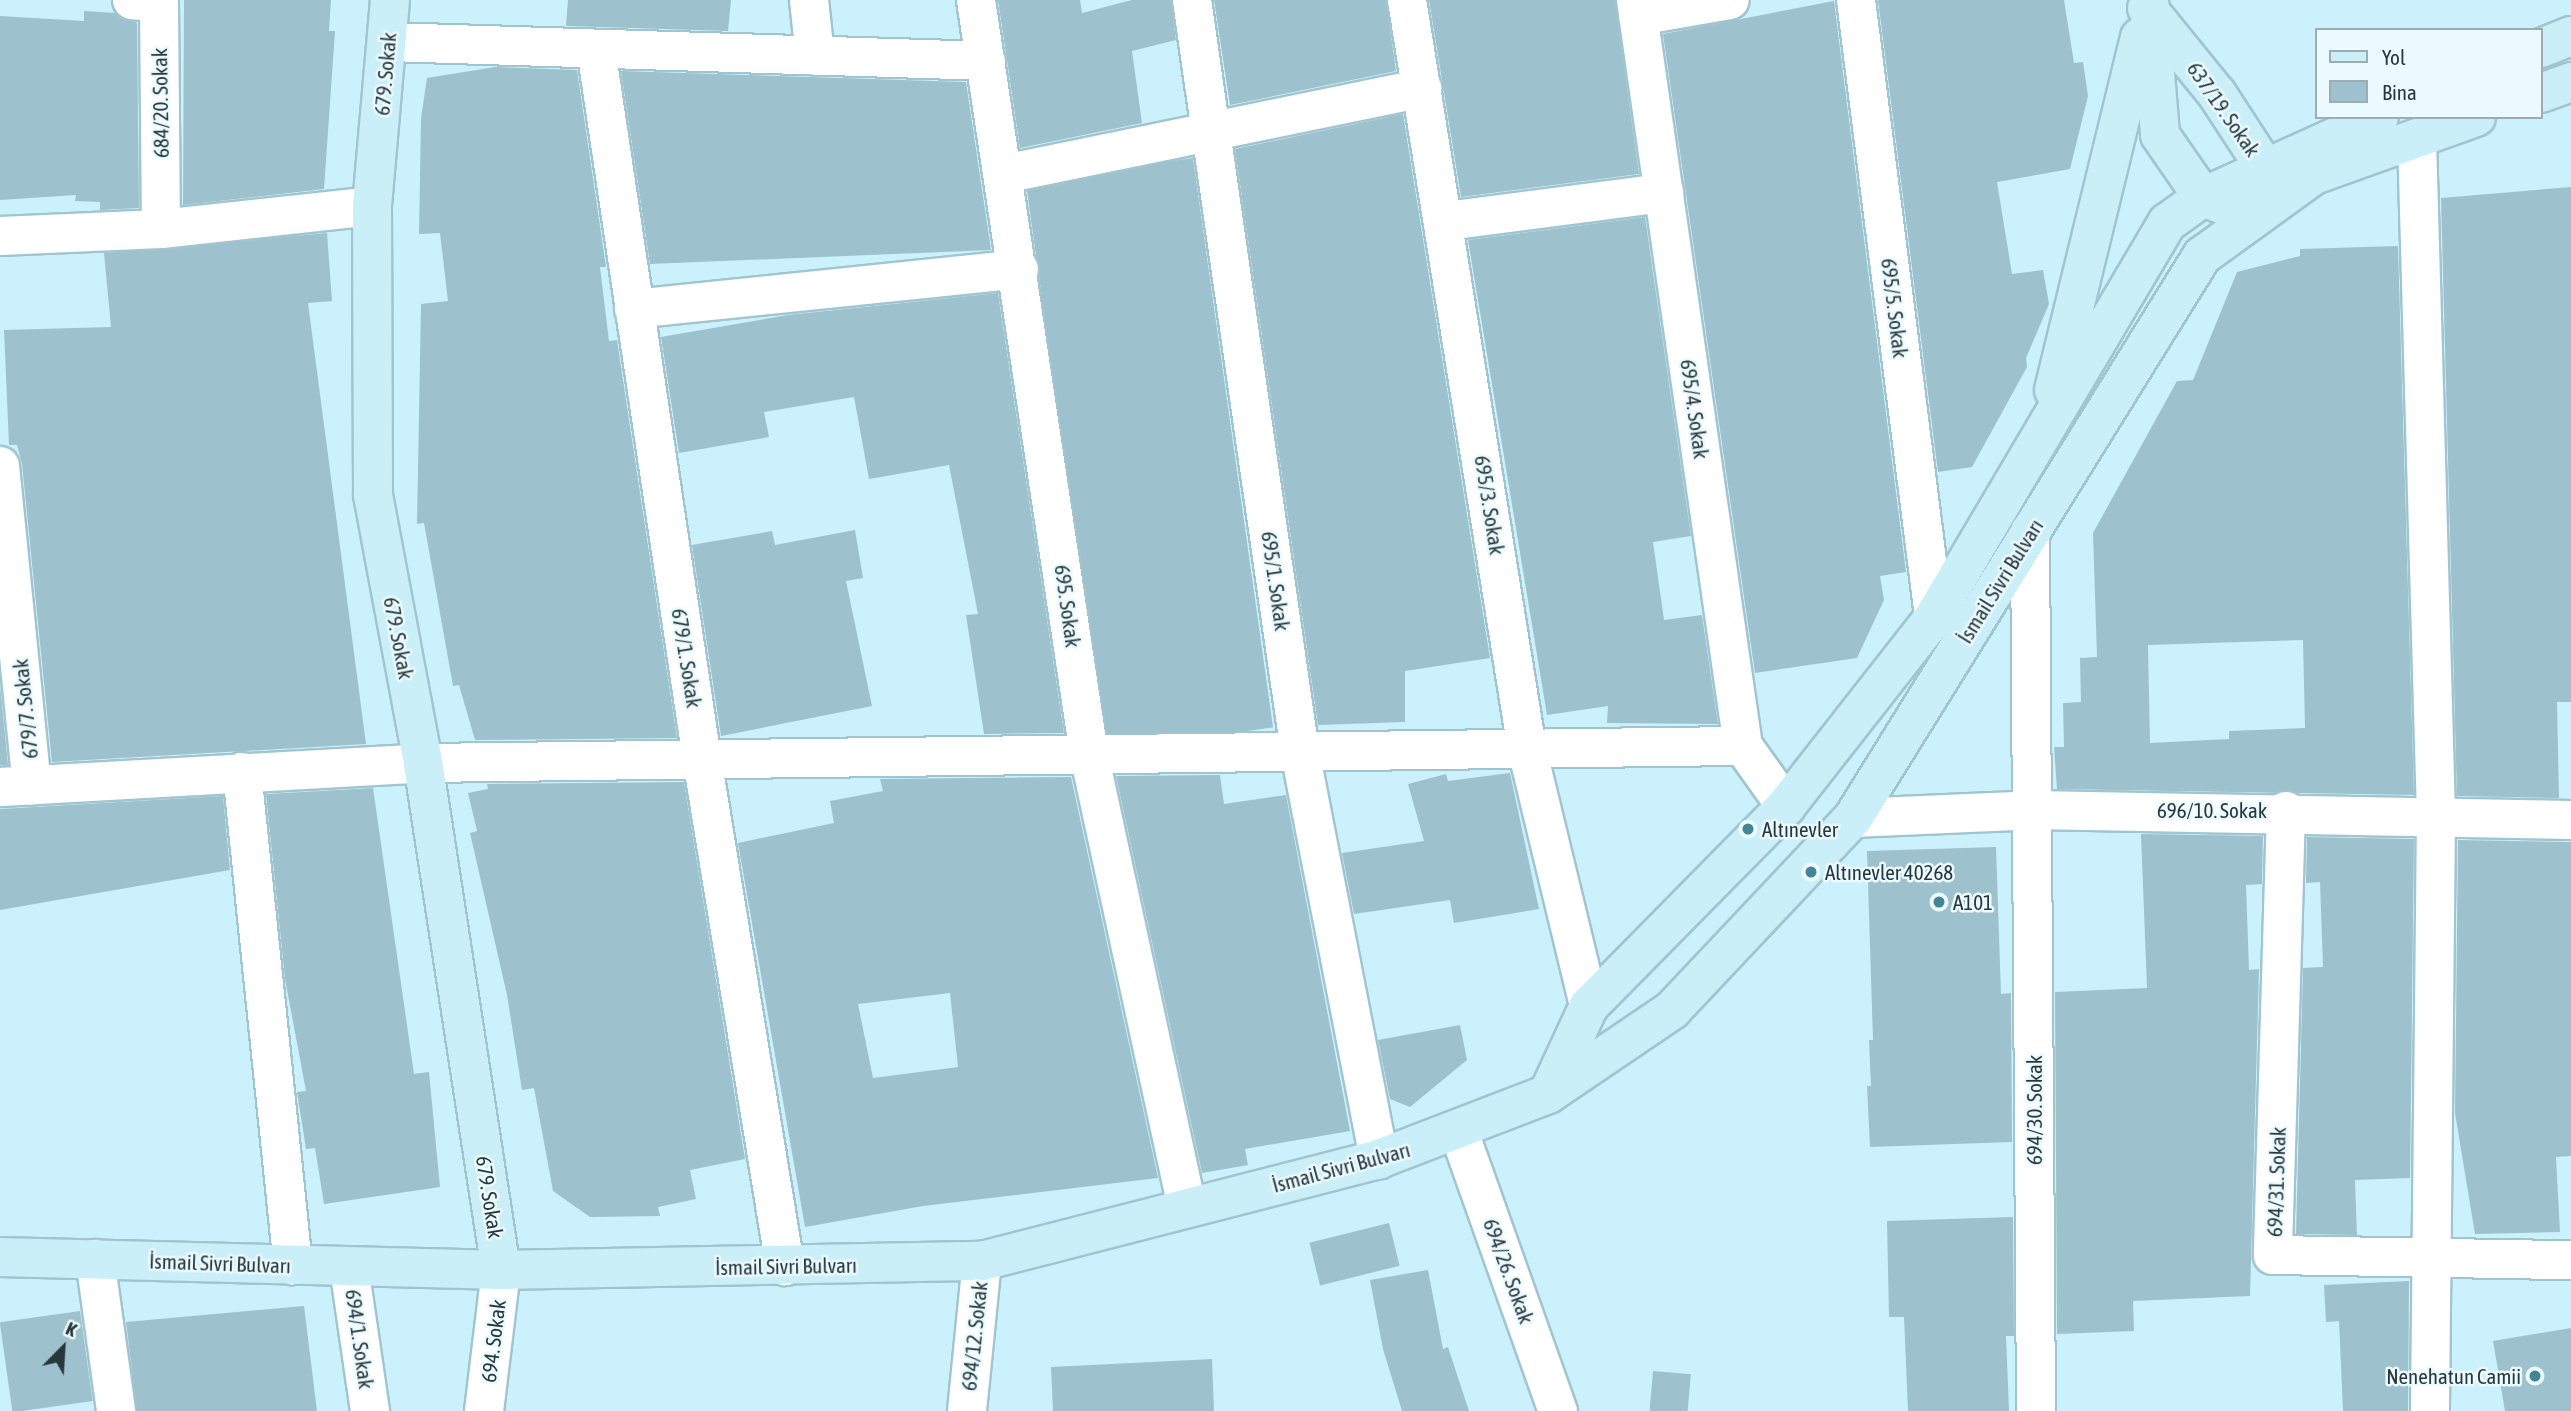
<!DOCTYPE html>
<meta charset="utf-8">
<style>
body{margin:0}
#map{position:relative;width:2571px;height:1411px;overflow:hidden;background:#cbf1fd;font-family:"Asap Condensed",sans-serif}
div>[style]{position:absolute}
.building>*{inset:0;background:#9dc2cd;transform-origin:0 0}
.roads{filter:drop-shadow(2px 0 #a1c5d0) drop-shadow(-2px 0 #a1c5d0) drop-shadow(0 2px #a1c5d0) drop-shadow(0 -2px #a1c5d0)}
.street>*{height:38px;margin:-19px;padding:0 19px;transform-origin:19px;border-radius:19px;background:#fff}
.secondary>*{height:38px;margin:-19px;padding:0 19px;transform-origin:19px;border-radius:19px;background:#caeff9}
.dots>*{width:19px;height:19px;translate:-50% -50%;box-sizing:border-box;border:4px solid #ebfaff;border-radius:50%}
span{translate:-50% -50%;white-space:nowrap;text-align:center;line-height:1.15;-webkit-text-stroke:5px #ebfaff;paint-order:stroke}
.street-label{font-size:21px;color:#28373b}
.poi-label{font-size:21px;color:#28373b}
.left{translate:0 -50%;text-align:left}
.right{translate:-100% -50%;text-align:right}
.legend{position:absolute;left:2315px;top:28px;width:228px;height:91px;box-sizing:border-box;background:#ebfaff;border:2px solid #9dacb1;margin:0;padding:9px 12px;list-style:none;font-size:21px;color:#28373b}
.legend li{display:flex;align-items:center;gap:14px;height:35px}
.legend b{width:35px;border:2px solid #9dacb1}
.north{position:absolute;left:28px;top:1313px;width:70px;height:70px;-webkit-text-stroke:5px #ebfaff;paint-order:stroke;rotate:24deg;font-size:19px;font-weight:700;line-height:28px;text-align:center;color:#28373b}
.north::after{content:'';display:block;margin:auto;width:24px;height:32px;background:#28373b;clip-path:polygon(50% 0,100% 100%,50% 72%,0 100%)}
</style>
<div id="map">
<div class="building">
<div style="clip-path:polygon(184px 0,331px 0,329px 31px,335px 31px,324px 189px,183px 205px)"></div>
<div style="clip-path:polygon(568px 0,731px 0,728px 31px,566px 26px)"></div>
<div style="clip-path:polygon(998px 0,1080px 0,1082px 13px,1132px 0,1171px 0,1176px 40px,1132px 51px,1142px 123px,1020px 148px)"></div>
<div style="clip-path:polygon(1214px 0,1386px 0,1396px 71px,1230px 105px)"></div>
<div style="clip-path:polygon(1429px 0,1615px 0,1639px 174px,1461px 197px)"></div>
<div style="clip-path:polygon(1878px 0,2064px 0,2074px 63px,2083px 62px,2088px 96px,2070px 169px,1997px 182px,2012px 274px,2043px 270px,2049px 304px,2026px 358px,2027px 367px,1972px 467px,1938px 472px)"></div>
<div style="clip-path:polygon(1834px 1px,1906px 572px,1880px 576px,1884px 600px,1857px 658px,1755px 673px,1663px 34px)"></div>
<div style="clip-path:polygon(84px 11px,115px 13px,137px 23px,139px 208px,100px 210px,100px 202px,75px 201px,76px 195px,0 200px,0 16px,84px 21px)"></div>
<div style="clip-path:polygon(495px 67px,577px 70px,606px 267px,600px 267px,609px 341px,617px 340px,677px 738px,475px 740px,459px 685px,453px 686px,424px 523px,417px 524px,421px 304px,448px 301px,440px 233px,419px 234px,421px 118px,427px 78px)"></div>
<div style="clip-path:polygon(621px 71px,966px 82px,991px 250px,650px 264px)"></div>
<div style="clip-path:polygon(1403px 114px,1490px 658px,1405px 671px,1405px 722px,1318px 725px,1235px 149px)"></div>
<div style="left:1193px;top:158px;width:575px;height:169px;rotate:82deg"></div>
<div style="clip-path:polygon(2571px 187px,2571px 702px,2557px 702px,2559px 798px,2457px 796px,2441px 198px)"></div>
<div style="clip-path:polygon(1645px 217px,1691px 536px,1653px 542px,1664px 620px,1702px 615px,1718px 724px,1607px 723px,1608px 706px,1547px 715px,1468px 240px)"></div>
<div style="clip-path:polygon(327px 233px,332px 301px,308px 303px,366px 744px,52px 762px,22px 464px,17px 445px,9px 445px,4px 330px,111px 327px,104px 253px)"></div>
<div style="clip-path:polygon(evenodd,2398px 246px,2414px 795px,2057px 789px,2054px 747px,2064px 747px,2063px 703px,2081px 702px,2080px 658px,2097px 657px,2093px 533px,2177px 381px,2193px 380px,2237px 272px,2300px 256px,2300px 249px,2398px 246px,2303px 640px,2305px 728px,2229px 731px,2229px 739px,2150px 743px,2148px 645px,2303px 640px)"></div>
<div style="clip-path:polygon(998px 293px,1064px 733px,984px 734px,966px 615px,978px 614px,949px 465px,869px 479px,854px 397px,764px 412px,769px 437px,679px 453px,661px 337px,788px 315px)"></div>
<div style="clip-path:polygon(855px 530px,863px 578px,846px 581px,872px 706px,721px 736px,692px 545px,772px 531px,775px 545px)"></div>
<div style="clip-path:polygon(0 685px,8px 765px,0 765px)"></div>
<div style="clip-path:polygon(1510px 773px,1539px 909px,1454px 923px,1450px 900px,1354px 914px,1342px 853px,1424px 841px,1408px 784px,1446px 774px,1448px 781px)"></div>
<div style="clip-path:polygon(1220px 775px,1224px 804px,1286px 795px,1350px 1131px,1245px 1149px,1248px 1165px,1202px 1173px,1116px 776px)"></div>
<div style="clip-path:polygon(evenodd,1071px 777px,1158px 1178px,923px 1206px,805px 1227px,738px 843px,834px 823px,830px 801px,883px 791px,880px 779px,1071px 777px,950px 993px,958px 1067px,873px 1078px,858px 1004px,950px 993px)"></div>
<div style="clip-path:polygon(684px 782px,745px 1159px,690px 1170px,696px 1199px,658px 1207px,660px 1216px,590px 1217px,553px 1191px,534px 1088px,522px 1090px,507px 995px,470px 833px,477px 831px,468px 793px,488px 789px,487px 784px)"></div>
<div style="clip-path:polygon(373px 788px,414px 1074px,429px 1072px,440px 1187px,324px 1204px,315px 1148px,306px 1149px,297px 1092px,306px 1091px,285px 979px,266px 794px)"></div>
<div style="clip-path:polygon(223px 796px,230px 870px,0 910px,0 809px)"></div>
<div style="clip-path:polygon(2141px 834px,2263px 836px,2262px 884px,2246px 885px,2249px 970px,2259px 969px,2250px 1296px,2133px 1301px,2134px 1331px,2057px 1334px,2055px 992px,2147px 988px)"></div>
<div style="clip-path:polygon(2307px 837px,2414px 839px,2410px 1178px,2355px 1180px,2357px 1235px,2296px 1234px,2303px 968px,2323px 967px,2320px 882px,2306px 883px)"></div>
<div style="clip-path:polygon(2458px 840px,2571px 842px,2571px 1156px,2556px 1157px,2560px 1232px,2475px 1234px,2455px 1113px)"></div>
<div style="clip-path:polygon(1996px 847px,2001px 994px,2011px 993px,2012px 1142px,1870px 1147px,1867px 1086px,1871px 1086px,1869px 1040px,1873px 1040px,1867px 851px)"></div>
<div style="clip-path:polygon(1460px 1025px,1467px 1060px,1410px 1107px,1390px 1099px,1378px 1040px)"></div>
<div style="clip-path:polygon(2013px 1217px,2014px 1336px,2006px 1336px,2009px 1411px,1908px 1411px,1904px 1317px,1889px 1317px,1887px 1221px)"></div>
<div style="left:1389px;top:1223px;width:44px;height:82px;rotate:76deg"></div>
<div style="clip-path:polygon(1428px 1270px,1443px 1349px,1448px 1347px,1469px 1411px,1402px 1411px,1383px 1349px,1370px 1280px)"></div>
<div style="clip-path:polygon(2409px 1281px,2408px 1411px,2343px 1411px,2339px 1321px,2326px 1322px,2324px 1285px)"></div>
<div style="clip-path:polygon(304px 1306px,317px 1411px,137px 1411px,126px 1322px)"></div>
<div style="left:80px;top:1311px;width:91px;height:81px;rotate:82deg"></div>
<div style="clip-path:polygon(2571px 1328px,2571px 1411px,2505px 1411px,2493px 1341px)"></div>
<div style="clip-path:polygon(1212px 1359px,1214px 1411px,1053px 1411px,1051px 1367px)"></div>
<div style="left:1653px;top:1371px;width:38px;height:40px;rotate:5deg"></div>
</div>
<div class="roads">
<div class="street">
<div style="left:132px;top:0;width:27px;rotate:6deg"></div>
<div style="left:159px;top:3px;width:226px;rotate:89.5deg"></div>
<div style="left:809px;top:0;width:56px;rotate:83.9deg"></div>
<div style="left:976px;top:0;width:762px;rotate:81.48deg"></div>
<div style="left:1089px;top:754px;width:464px;rotate:77.8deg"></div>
<div style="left:1192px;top:0;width:760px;rotate:81.83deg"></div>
<div style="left:1300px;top:752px;width:415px;rotate:79deg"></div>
<div style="left:1407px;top:0;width:759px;rotate:80.9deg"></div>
<div style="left:1527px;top:749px;width:264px;rotate:76.4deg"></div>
<div style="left:1636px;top:0;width:754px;rotate:81.84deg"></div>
<div style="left:1743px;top:746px;width:74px;rotate:54.4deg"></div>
<div style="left:1856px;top:0;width:622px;rotate:82.79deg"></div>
<div style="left:1638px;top:16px;width:93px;rotate:-9.9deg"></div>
<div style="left:389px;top:42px;width:597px;rotate:1.82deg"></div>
<div style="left:596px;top:49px;width:718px;rotate:81.51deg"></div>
<div style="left:702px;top:759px;width:514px;rotate:80.7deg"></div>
<div style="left:2417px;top:139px;width:676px;rotate:88.39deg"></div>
<div style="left:2436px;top:815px;width:596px;rotate:90.58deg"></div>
<div style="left:1004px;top:174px;width:427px;rotate:-11.6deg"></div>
<div style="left:1447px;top:221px;width:219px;rotate:-7.4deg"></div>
<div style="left:0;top:236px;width:161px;rotate:-2.5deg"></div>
<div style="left:161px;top:229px;width:212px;rotate:-6.2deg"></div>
<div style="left:634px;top:309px;width:387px;rotate:-5.9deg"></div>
<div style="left:0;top:466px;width:321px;rotate:84.3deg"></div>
<div style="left:2030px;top:532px;width:879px;rotate:89.61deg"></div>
<div style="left:242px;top:772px;width:496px;rotate:84.1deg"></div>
<div style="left:0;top:787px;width:424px;rotate:-3.2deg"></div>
<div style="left:423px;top:763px;width:1320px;rotate:-0.74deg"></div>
<div style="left:2286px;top:811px;width:444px;rotate:91.7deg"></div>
<div style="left:2273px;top:1255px;width:298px;rotate:1deg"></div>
<div style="left:1853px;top:818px;width:180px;rotate:-2.5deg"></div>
<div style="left:2033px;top:810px;width:538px;rotate:1.06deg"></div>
<div style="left:1459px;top:1132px;width:296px;rotate:70.5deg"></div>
<div style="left:95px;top:1259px;width:153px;rotate:82.1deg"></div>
<div style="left:349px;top:1267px;width:146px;rotate:81.7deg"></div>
<div style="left:484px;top:1411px;width:142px;rotate:-83.1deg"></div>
<div style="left:967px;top:1411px;width:151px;rotate:-84.3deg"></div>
</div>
<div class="secondary">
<div style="left:390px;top:0;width:207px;rotate:95deg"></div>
<div style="left:372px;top:206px;width:289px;rotate:89.8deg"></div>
<div style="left:373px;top:495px;width:273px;rotate:79.4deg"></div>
<div style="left:423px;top:763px;width:513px;rotate:81.25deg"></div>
<div style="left:2149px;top:0;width:135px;rotate:85.3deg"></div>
<div style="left:2160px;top:135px;width:75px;rotate:55.3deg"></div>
<div style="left:2203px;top:197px;width:25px;rotate:21deg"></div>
<div style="left:2147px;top:8px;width:111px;rotate:50.9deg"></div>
<div style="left:2217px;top:94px;width:86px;rotate:56.9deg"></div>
<div style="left:2264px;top:166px;width:25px;rotate:99deg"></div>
<div style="left:2541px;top:48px;width:32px;rotate:-22deg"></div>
<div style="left:2541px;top:93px;width:32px;rotate:-20deg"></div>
<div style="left:2054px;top:390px;width:363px;rotate:-76.3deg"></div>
<div style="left:1549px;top:1092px;width:95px;rotate:-65.1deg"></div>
<div style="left:1589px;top:1006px;width:281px;rotate:-45.4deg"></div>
<div style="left:1786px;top:806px;width:240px;rotate:-51.9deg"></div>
<div style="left:1934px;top:617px;width:458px;rotate:-59.4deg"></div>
<div style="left:2167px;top:223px;width:44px;rotate:-35.8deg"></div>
<div style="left:2203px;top:197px;width:193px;rotate:-24.4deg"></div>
<div style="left:0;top:1257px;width:501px;rotate:1.49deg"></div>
<div style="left:501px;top:1270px;width:481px;rotate:-1.1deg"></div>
<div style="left:982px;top:1261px;width:410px;rotate:-14.4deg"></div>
<div style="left:1379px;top:1159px;width:181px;rotate:-21deg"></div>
<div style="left:1548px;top:1094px;width:150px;rotate:-34.1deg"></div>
<div style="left:1672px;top:1010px;width:264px;rotate:-46.7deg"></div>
<div style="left:1853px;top:818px;width:662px;rotate:-58.16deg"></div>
<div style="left:2202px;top:256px;width:138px;rotate:-35.9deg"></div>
<div style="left:2314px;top:175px;width:172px;rotate:-19.7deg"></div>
</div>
</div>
<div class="dots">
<div style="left:1748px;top:829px;background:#438496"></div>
<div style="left:1811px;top:872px;background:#438496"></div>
<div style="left:1939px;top:902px;background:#438496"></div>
<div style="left:2535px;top:1376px;background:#438496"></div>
</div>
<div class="street-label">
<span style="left:385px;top:74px;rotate:-85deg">679. Sokak</span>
<span style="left:160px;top:103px;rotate:-91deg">684/20. Sokak</span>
<span style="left:2224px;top:109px;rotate:55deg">637/19. Sokak</span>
<span style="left:1895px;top:308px;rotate:83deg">695/5. Sokak</span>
<span style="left:1695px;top:409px;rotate:82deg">695/4. Sokak</span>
<span style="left:1490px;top:505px;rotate:81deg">695/3. Sokak</span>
<span style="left:1276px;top:581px;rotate:82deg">695/1. Sokak</span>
<span style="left:2000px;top:581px;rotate:-58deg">İsmail Sivri Bulvarı</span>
<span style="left:1068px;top:606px;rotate:82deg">695. Sokak</span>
<span style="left:399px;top:638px;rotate:79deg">679. Sokak</span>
<span style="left:687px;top:658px;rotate:81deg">679/1. Sokak</span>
<span style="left:25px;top:709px;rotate:-96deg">679/7. Sokak</span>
<span style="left:2212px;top:810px">696/10. Sokak</span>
<span style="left:2034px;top:1110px;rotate:-90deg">694/30. Sokak</span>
<span style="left:1341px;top:1167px;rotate:-15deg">İsmail Sivri Bulvarı</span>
<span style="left:2276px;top:1182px;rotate:-88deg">694/31. Sokak</span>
<span style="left:490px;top:1197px;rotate:81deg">679. Sokak</span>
<span style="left:220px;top:1263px;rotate:2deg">İsmail Sivri Bulvarı</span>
<span style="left:786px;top:1266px;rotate:-1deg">İsmail Sivri Bulvarı</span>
<span style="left:1509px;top:1271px;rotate:70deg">694/26. Sokak</span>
<span style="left:974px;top:1336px;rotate:-84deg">694/12. Sokak</span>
<span style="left:360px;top:1339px;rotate:82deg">694/1. Sokak</span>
<span style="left:493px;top:1341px;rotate:-83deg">694. Sokak</span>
</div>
<div class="poi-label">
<span class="left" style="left:1762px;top:829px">Altınevler</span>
<span class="left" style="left:1825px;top:872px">Altınevler 40268</span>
<span class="left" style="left:1953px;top:902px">A101</span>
<span class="right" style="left:2521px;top:1376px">Nenehatun Camii</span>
</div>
<ul class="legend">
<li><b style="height:9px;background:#caeff9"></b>Yol</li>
<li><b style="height:19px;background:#9dc2cd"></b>Bina</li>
</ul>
<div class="north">K</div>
</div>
